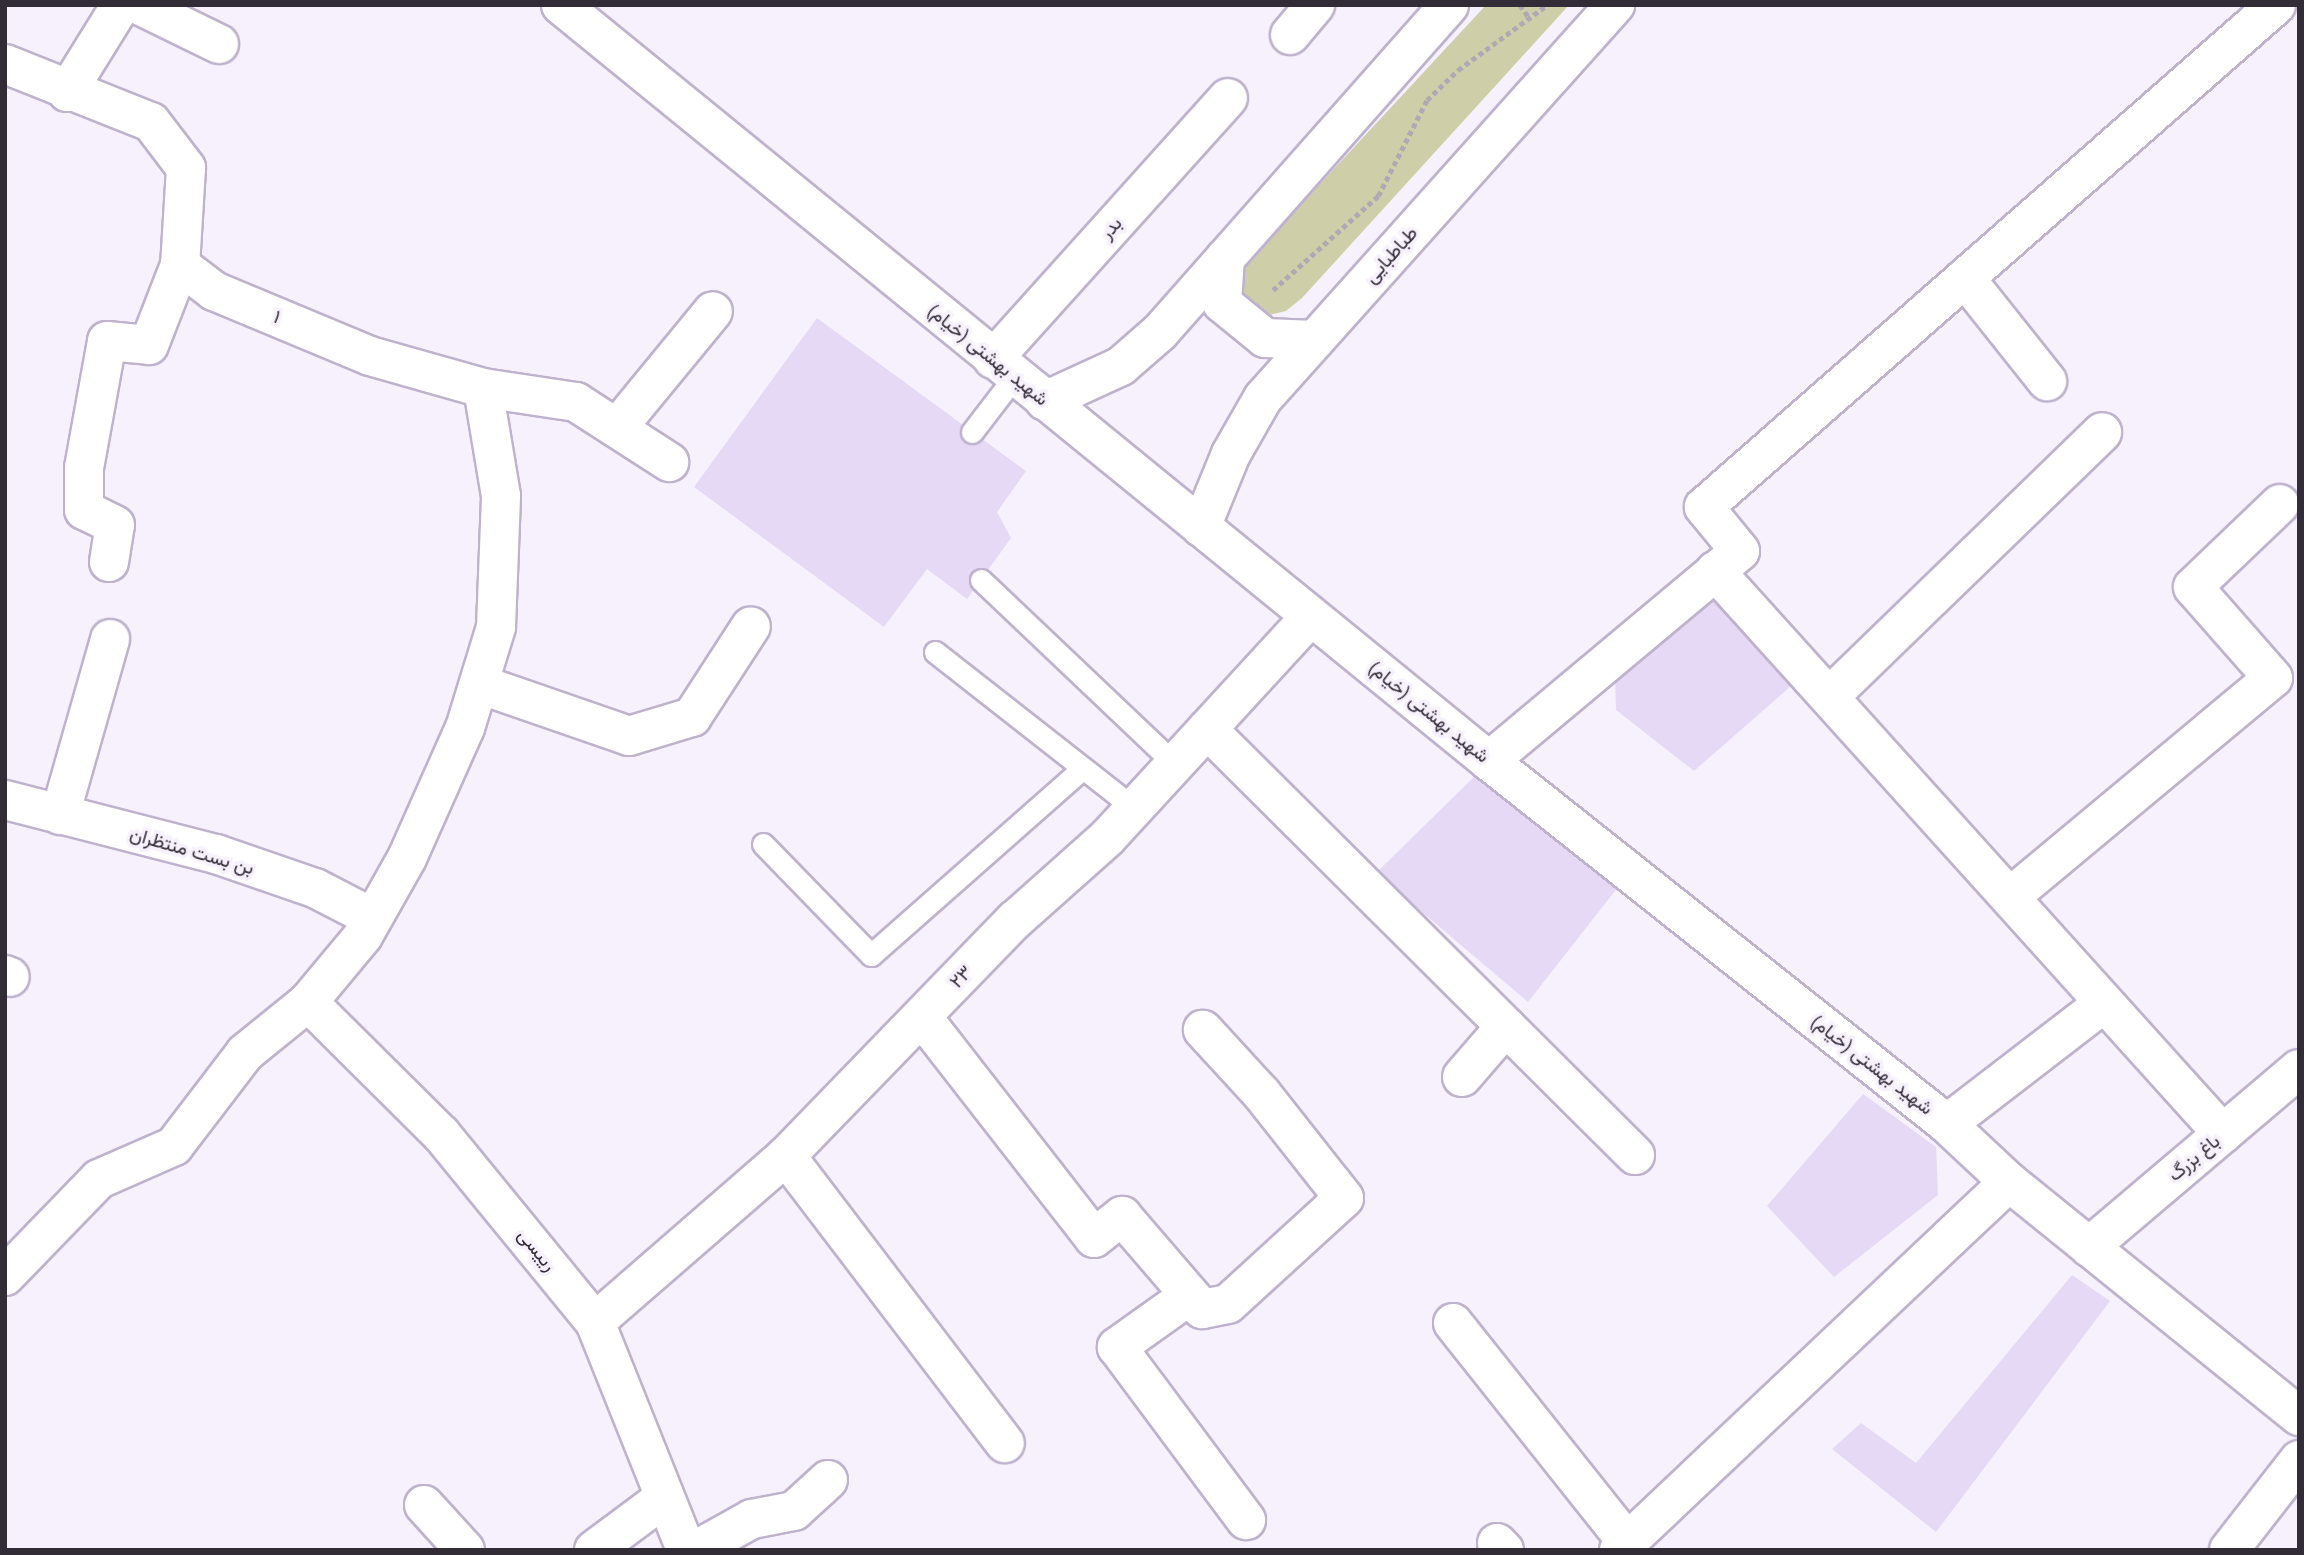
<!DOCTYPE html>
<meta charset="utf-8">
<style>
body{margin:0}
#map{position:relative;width:2304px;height:1555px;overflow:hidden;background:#f6f1fd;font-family:"PT Sans",Vazirmatn,sans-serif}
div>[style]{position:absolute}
.green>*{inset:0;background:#cecfa9}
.building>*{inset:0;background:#e6d9f5}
.path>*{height:4.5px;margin-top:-2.25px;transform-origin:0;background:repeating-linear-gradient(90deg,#aea9b4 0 5px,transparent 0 8.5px)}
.roads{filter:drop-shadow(2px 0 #beb2cd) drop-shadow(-2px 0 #beb2cd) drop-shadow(0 2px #beb2cd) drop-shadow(0 -2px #beb2cd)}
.service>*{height:21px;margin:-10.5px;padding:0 10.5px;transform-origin:10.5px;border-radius:10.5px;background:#fff}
.minor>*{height:38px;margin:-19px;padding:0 19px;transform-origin:19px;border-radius:19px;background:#fff}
.tertiary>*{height:38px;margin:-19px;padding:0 19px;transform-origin:19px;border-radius:19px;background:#fff}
.secondary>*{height:38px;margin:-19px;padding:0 19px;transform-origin:19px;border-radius:19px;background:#fff}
span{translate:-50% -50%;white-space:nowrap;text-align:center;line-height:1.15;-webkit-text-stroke:7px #f6f1fd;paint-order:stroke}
.street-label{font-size:19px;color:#312c36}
.frame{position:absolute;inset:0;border:7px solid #312c36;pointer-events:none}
</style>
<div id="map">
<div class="green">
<div style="clip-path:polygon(1486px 5px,1569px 5px,1302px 298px,1286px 311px,1260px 317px,1242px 305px,1241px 269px)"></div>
</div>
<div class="building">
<div style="clip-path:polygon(817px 318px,1026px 471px,997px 512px,1011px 538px,967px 599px,927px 569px,884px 627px,694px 487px)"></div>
<div style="clip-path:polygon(1725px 585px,1807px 672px,1694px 771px,1616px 710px,1615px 676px)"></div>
<div style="clip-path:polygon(1479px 772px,1622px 882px,1528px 1002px,1376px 873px)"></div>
<div style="clip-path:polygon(1863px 1094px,1936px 1147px,1938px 1195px,1834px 1277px,1767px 1206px)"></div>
<div style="clip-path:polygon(2072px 1275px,2110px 1301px,1936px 1532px,1832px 1449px,1861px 1423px,1916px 1463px)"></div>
</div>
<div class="path">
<div style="left:1520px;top:5px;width:17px;rotate:54deg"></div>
<div style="left:1273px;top:290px;width:141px;rotate:-41.8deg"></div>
<div style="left:1378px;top:196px;width:108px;rotate:-63deg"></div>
<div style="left:1427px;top:100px;width:43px;rotate:-44.1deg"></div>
<div style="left:1458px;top:70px;width:110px;rotate:-36.1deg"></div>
</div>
<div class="roads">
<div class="service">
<div style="left:972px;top:432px;width:71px;rotate:-52.5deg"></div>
<div style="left:981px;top:580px;width:267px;rotate:43.5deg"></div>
<div style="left:935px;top:652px;width:253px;rotate:38.1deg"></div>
<div style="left:763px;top:844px;width:155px;rotate:45.8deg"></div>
<div style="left:871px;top:955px;width:281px;rotate:-41.4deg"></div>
</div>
<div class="minor">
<div style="left:139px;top:5px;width:89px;rotate:26deg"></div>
<div style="left:1290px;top:35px;width:39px;rotate:-50deg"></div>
<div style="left:5px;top:64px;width:157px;rotate:21.7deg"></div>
<div style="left:151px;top:122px;width:58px;rotate:52.7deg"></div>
<div style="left:186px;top:168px;width:97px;rotate:93.5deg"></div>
<div style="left:180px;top:265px;width:43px;rotate:37.4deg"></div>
<div style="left:214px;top:291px;width:169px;rotate:22.6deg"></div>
<div style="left:370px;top:356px;width:117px;rotate:15.8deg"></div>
<div style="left:483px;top:388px;width:94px;rotate:8.6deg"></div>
<div style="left:576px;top:402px;width:111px;rotate:32.8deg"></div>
<div style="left:67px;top:92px;width:102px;rotate:-58.2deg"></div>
<div style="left:1965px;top:278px;width:132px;rotate:51.5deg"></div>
<div style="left:993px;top:359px;width:351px;rotate:-48deg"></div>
<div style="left:617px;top:428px;width:151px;rotate:-50.6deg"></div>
<div style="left:109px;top:562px;width:37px;rotate:-81deg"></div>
<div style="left:115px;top:525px;width:34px;rotate:-154deg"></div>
<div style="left:84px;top:510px;width:42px;rotate:-90deg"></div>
<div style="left:84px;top:468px;width:129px;rotate:-79.7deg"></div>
<div style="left:107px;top:341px;width:42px;rotate:5.4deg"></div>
<div style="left:149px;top:345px;width:86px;rotate:-68.8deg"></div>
<div style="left:1715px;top:571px;width:758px;rotate:47.94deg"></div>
<div style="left:479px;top:684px;width:159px;rotate:19.1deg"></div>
<div style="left:629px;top:736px;width:66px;rotate:-16.8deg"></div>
<div style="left:692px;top:717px;width:108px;rotate:-57deg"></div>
<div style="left:1830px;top:696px;width:379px;rotate:-44.1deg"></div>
<div style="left:1207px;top:729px;width:604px;rotate:44.87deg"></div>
<div style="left:1489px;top:761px;width:327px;rotate:-39.9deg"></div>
<div style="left:1740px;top:551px;width:57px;rotate:-129.3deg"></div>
<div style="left:1704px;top:507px;width:761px;rotate:-41.27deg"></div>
<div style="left:5px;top:800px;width:218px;rotate:14.4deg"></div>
<div style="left:216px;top:854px;width:105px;rotate:19deg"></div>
<div style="left:315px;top:888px;width:65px;rotate:27.3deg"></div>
<div style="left:60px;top:815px;width:183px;rotate:-74.1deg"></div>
<div style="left:2010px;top:897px;width:342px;rotate:-39.8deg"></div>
<div style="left:2273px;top:678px;width:121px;rotate:-131.3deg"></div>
<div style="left:2193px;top:587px;width:120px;rotate:-43.7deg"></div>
<div style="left:5px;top:975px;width:5px;rotate:22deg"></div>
<div style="left:308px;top:1002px;width:187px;rotate:44.8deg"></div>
<div style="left:441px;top:1134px;width:243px;rotate:50.7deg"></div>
<div style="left:595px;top:1322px;width:245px;rotate:68.2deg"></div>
<div style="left:922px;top:1017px;width:280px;rotate:52.1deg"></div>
<div style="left:1094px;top:1238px;width:36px;rotate:-38deg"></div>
<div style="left:1122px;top:1216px;width:123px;rotate:49.3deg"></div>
<div style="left:1202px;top:1309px;width:26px;rotate:-11deg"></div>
<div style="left:1228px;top:1304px;width:157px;rotate:-42.4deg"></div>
<div style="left:1344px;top:1198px;width:134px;rotate:-128.3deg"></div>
<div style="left:1261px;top:1093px;width:86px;rotate:-132.6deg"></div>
<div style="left:1462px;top:1077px;width:67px;rotate:-49.2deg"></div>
<div style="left:1947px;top:1124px;width:198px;rotate:-37.6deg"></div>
<div style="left:786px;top:1156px;width:361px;rotate:52.7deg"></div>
<div style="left:5px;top:1276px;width:135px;rotate:-45.9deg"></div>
<div style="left:99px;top:1179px;width:82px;rotate:-23.7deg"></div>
<div style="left:174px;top:1146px;width:117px;rotate:-52.6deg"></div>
<div style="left:245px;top:1053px;width:81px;rotate:-39deg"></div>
<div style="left:308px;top:1002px;width:86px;rotate:-50.2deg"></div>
<div style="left:363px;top:936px;width:90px;rotate:-60.6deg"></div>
<div style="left:407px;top:858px;width:142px;rotate:-66deg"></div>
<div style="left:465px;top:728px;width:106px;rotate:-72.9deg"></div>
<div style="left:496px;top:627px;width:131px;rotate:-87.8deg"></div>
<div style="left:501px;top:496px;width:109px;rotate:-99.5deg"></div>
<div style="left:1190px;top:1295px;width:90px;rotate:144.5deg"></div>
<div style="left:1117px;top:1347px;width:216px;rotate:53.3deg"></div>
<div style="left:595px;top:1322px;width:253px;rotate:-41deg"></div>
<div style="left:786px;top:1156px;width:329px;rotate:-45.9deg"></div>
<div style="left:1015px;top:920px;width:123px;rotate:-41.7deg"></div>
<div style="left:1107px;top:838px;width:301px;rotate:-47.4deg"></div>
<div style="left:1453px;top:1323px;width:281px;rotate:51.5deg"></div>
<div style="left:424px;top:1505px;width:61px;rotate:47.7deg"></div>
<div style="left:1497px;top:1543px;width:10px;rotate:45deg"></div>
<div style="left:594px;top:1550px;width:87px;rotate:-36.6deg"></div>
<div style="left:696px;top:1550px;width:64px;rotate:-29deg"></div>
<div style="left:752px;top:1519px;width:43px;rotate:-10.8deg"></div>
<div style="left:794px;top:1511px;width:46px;rotate:-42.4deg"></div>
<div style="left:1619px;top:1550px;width:536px;rotate:-43.34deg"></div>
<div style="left:2229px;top:1550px;width:114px;rotate:-52.1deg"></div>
</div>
<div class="tertiary">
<div style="left:2089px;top:1247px;width:275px;rotate:-40.3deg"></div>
</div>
<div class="secondary">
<div style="left:561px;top:5px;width:1197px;rotate:39.17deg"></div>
<div style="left:1489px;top:761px;width:584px;rotate:38.4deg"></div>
<div style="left:1947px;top:1124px;width:85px;rotate:43.1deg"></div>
<div style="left:2009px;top:1182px;width:373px;rotate:38.9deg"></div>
<div style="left:1225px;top:258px;width:45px;rotate:93.8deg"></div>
<div style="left:1222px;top:303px;width:55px;rotate:39.1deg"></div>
<div style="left:1265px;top:338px;width:50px;rotate:2.3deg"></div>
<div style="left:1045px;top:401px;width:84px;rotate:-24.7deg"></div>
<div style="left:1121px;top:366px;width:52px;rotate:-41.1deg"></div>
<div style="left:1160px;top:332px;width:436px;rotate:-48.5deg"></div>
<div style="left:1201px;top:527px;width:79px;rotate:-67.7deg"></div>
<div style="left:1231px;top:454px;width:64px;rotate:-60.3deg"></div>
<div style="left:1263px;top:398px;width:528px;rotate:-48.15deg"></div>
</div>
</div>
<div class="street-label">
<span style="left:1111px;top:228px;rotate:-48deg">بدر</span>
<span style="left:1391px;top:255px;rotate:-48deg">طباطبایی</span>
<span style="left:277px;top:317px;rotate:23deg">۱</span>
<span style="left:988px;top:355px;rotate:39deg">شهید بهشتی (خیام)</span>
<span style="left:1429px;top:712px;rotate:39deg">شهید بهشتی (خیام)</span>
<span style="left:192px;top:851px;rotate:16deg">بن بست منتظران</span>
<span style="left:961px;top:977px;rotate:-46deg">۲۳</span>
<span style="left:1872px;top:1065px;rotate:38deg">شهید بهشتی (خیام)</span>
<span style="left:2194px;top:1158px;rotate:-40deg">باغ بزرگ</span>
<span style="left:537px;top:1250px;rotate:51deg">رییسی</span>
</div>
<div class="frame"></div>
</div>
